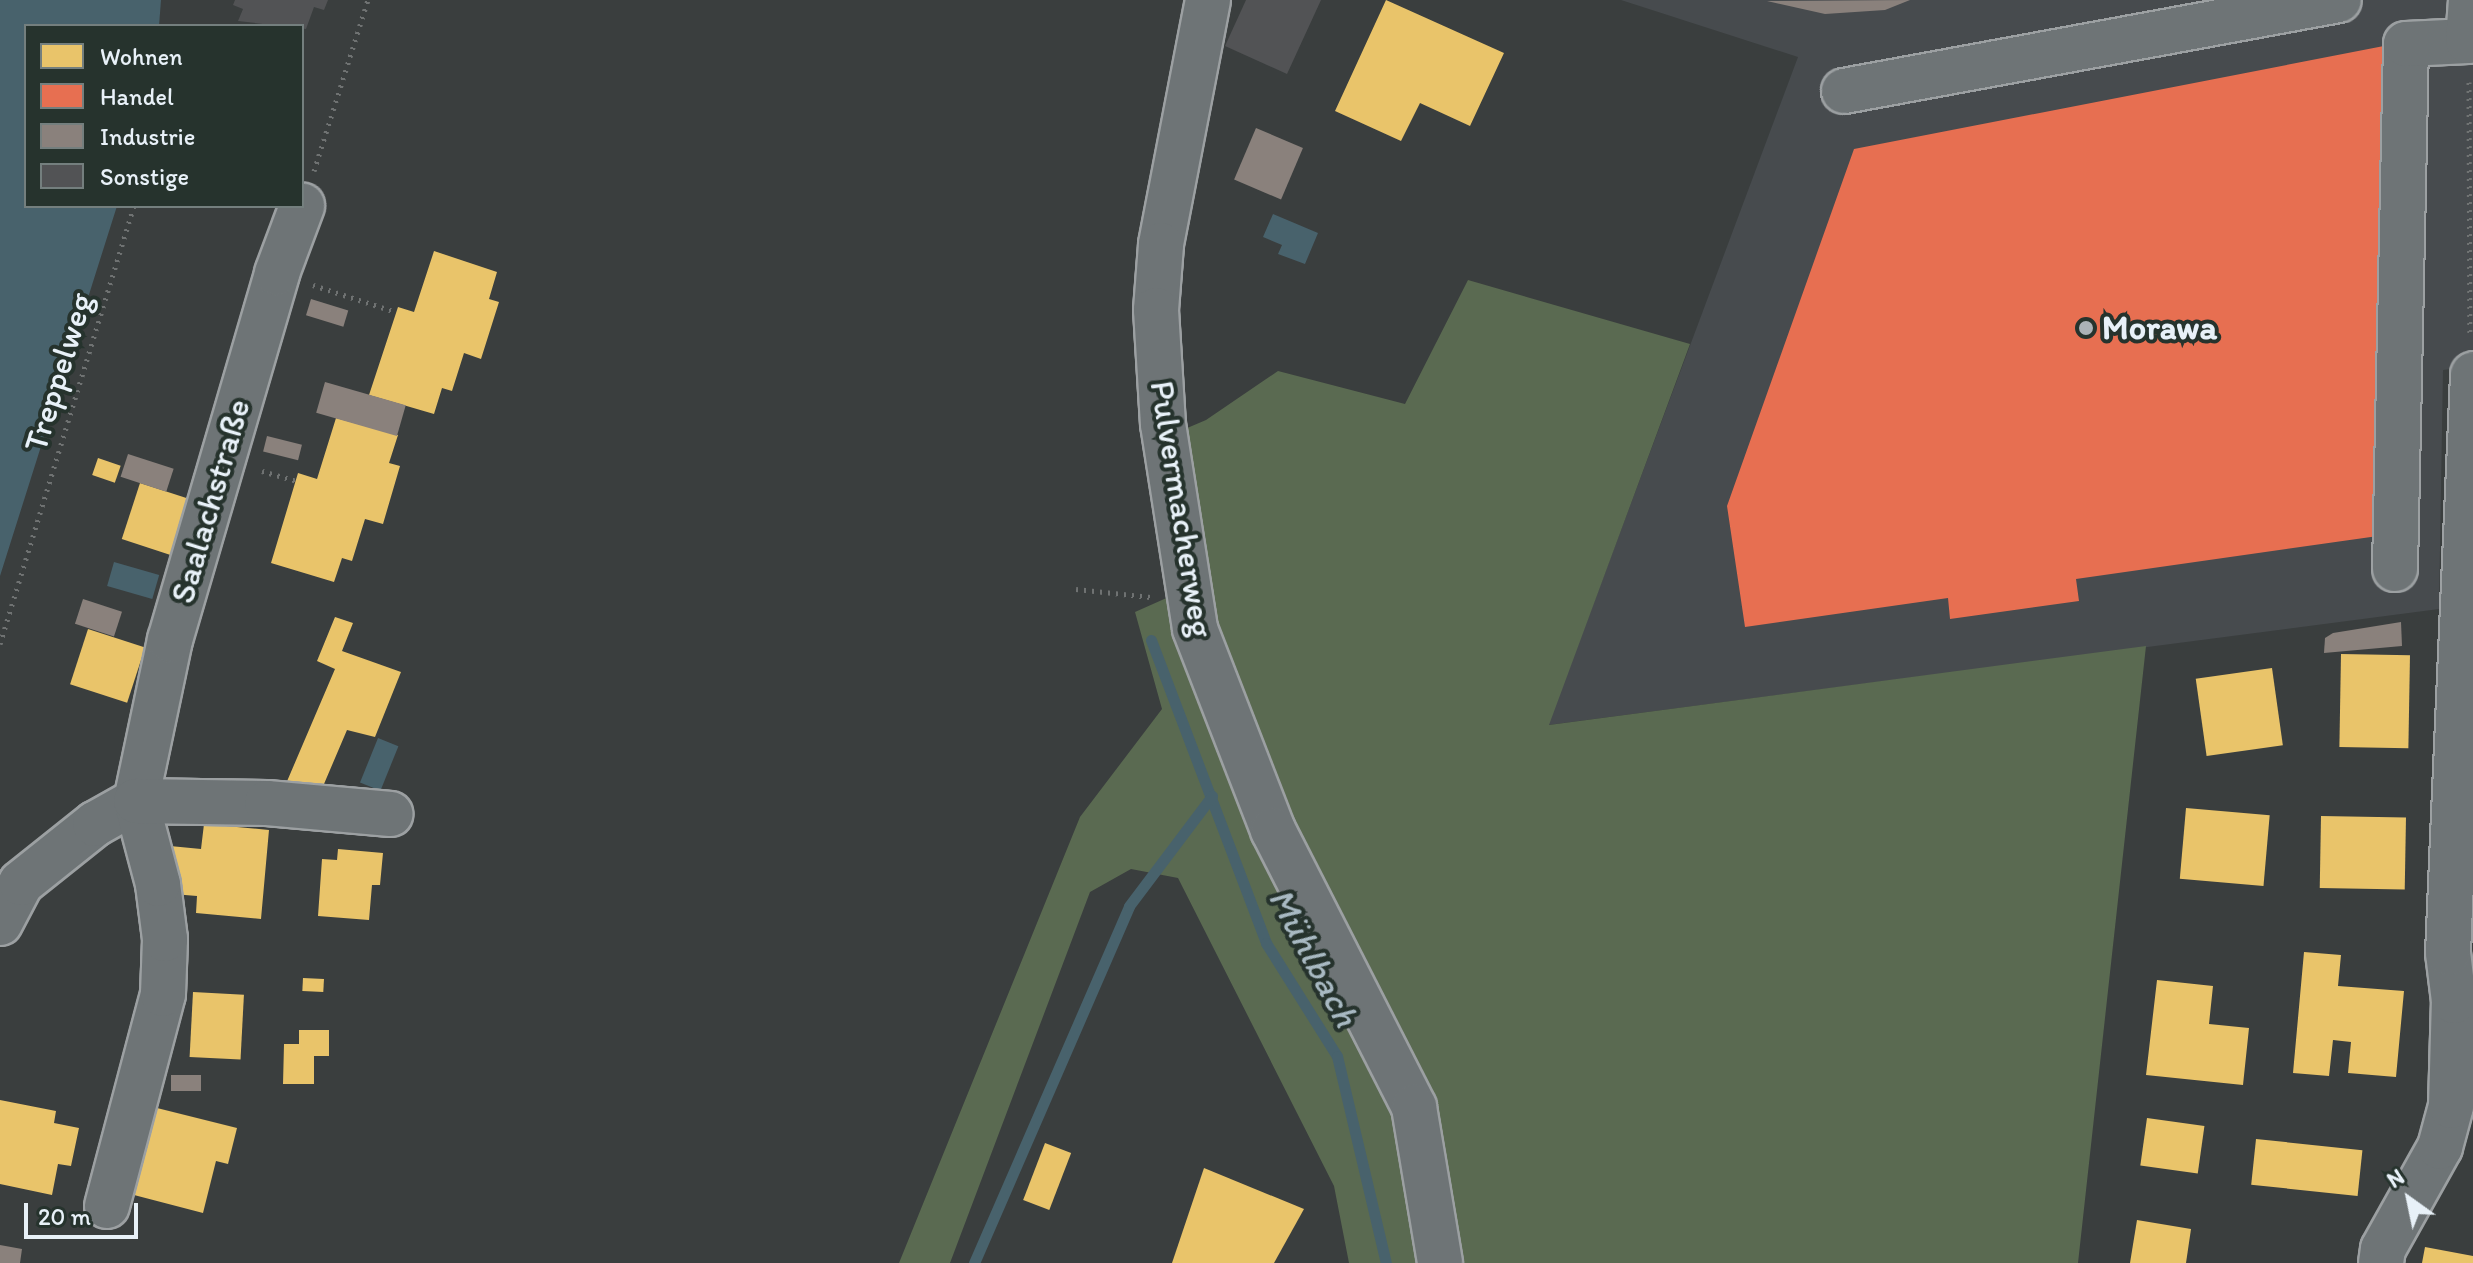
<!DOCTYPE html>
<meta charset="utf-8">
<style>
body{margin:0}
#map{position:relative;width:2473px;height:1263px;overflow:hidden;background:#3a3e3e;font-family:Itim,sans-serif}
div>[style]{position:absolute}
.built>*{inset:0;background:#474b4e}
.green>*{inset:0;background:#5a6a51}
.water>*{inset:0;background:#48626c;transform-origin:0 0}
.homes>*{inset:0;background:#e9c46a;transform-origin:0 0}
.shops>*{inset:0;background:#e76f51}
.industry>*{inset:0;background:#8a817c;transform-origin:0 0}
.stream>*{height:11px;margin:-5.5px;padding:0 5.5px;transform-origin:5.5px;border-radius:5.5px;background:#48626c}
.building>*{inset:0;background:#525355}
.path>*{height:5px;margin-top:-2.5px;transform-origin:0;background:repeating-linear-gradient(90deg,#6f7272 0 2px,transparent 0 8px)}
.roads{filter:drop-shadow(2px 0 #9ca0a2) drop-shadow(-2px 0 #9ca0a2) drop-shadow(0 2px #9ca0a2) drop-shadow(0 -2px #9ca0a2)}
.minor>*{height:44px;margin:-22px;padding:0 22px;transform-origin:22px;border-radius:22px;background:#6e7476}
.dots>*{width:22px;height:22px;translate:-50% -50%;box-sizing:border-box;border:4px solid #26332d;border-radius:50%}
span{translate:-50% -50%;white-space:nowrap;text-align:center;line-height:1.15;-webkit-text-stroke:8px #26332d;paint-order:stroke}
.poi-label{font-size:34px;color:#e8f1f8;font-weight:700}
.left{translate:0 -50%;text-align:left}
.street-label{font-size:34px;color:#e8f1f8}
.water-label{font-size:36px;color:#a8b9c2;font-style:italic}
.legend{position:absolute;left:24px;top:24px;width:280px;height:184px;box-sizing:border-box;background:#26332d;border:2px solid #747f7e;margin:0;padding:10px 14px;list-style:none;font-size:24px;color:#e8f1f8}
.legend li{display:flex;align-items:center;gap:16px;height:40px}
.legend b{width:40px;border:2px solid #747f7e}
.north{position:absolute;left:2369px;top:1159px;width:80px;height:80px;-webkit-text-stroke:6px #26332d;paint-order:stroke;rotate:327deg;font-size:22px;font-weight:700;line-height:32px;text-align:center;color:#e8f1f8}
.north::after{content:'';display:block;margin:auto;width:28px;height:36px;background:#e8f1f8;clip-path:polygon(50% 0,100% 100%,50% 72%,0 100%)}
.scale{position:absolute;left:24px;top:1203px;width:114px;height:36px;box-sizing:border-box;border:4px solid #e8f1f8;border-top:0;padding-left:10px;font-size:24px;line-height:28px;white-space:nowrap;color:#e8f1f8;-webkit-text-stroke:6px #26332d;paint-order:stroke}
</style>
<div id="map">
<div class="built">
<div style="clip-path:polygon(1621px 0,2473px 0,2473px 366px,2443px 370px,2439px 609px,1548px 725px,1798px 57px)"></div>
</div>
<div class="green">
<div style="clip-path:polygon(1468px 280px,1690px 344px,1549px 725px,2146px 646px,2078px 1263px,1349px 1263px,1334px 1186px,1178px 878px,1131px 869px,1090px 892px,950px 1263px,899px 1263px,1080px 817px,1162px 709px,1135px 612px,1180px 592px,1152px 443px,1206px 420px,1278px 371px,1405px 404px)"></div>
</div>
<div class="water">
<div style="clip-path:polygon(0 0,161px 0,159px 26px,26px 26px,26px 206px,117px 206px,0 576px)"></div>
<div style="clip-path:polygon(1273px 214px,1318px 233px,1305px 264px,1278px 254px,1282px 245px,1263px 237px)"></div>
<div style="left:114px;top:562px;width:47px;height:25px;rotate:16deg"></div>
<div style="left:378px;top:738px;width:22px;height:48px;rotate:22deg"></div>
</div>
<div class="homes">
<div style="clip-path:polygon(1386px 0,1504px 53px,1470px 126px,1420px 103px,1401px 141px,1335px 111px)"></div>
<div style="clip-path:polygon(434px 251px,497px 272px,489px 299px,499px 302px,481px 359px,464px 353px,452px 391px,442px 388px,434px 414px,369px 395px,398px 307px,414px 312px)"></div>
<div style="clip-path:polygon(336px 418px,398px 435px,389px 463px,400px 466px,383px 524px,365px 519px,352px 561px,342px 558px,334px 582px,271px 563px,298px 473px,317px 479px)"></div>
<div style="left:98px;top:458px;width:24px;height:18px;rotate:19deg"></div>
<div style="left:140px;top:483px;width:52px;height:59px;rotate:18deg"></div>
<div style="clip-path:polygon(335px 617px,353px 623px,342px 651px,401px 672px,375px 737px,347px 730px,321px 791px,285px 786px,335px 669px,317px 661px)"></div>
<div style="left:88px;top:629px;width:60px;height:58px;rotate:18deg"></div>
<div style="left:2341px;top:654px;width:69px;height:93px;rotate:1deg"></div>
<div style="left:2272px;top:668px;width:78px;height:77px;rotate:82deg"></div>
<div style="left:2186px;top:808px;width:84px;height:71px;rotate:5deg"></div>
<div style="left:2321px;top:816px;width:85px;height:72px;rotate:1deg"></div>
<div style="clip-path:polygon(204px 824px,269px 830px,261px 919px,196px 913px,197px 896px,173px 894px,170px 846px,201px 849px)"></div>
<div style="clip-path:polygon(338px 849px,383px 853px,380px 885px,372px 885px,369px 920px,318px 916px,322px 859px,337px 860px)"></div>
<div style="clip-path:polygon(2304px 952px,2341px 955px,2338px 986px,2404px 991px,2396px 1077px,2348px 1073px,2351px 1042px,2333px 1040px,2329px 1076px,2293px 1073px)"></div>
<div style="left:303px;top:978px;width:21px;height:13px;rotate:3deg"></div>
<div style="clip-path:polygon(2157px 980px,2213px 986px,2209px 1024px,2249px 1028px,2243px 1085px,2146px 1075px)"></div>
<div style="left:193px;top:992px;width:51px;height:65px;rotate:3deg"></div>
<div style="clip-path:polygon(299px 1030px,329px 1030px,329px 1056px,314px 1056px,314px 1084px,283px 1084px,284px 1044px,299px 1044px)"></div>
<div style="clip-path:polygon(0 1100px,56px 1111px,54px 1123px,79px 1128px,71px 1166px,58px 1164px,52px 1195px,0 1184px)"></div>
<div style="clip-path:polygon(157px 1108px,237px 1128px,228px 1164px,216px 1161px,203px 1213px,134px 1195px)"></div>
<div style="left:2147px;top:1118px;width:58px;height:48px;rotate:8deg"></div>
<div style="left:2256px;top:1139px;width:107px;height:46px;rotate:6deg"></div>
<div style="left:1045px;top:1143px;width:28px;height:61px;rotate:21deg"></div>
<div style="clip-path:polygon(1204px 1168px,1304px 1209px,1274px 1263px,1172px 1263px)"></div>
<div style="clip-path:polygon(2137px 1220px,2191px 1229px,2186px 1263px,2130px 1263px)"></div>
<div style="clip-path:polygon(2425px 1247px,2473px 1256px,2473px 1263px,2422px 1263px)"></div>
</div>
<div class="shops">
<div style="clip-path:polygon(2389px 45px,2378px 536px,2076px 579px,2079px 601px,1950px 619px,1948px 598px,1745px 627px,1727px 506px,1854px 149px)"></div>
</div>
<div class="industry">
<div style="clip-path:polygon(1910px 0,1885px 10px,1825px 14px,1767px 1px)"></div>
<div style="left:1256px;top:128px;width:51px;height:56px;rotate:23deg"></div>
<div style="left:311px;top:299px;width:39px;height:17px;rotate:17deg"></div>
<div style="left:325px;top:382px;width:84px;height:32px;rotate:16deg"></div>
<div style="left:267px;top:436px;width:36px;height:16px;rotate:14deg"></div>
<div style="left:128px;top:454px;width:48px;height:24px;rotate:18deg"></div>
<div style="left:83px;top:599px;width:41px;height:26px;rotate:18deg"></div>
<div style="clip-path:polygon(2401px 622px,2402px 646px,2324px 653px,2325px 638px,2333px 633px)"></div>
<div style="left:171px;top:1075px;width:30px;height:16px"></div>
<div style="clip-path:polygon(0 1245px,22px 1249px,20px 1263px,0 1263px)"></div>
</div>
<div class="stream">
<div style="left:1151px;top:640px;width:324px;rotate:69.2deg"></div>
<div style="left:1266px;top:943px;width:133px;rotate:57.9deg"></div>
<div style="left:1337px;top:1056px;width:213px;rotate:76.7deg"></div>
<div style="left:974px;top:1263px;width:389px;rotate:-66.5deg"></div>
<div style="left:1129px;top:906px;width:138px;rotate:-53deg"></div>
</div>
<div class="building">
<div style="clip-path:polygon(235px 0,328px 0,324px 10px,314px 7px,306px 29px,238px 21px,243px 9px,233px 5px)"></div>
<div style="clip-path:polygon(1246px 0,1321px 0,1287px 74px,1225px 46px)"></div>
</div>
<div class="path">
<div style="left:2469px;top:82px;width:254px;rotate:89.8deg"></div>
<div style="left:314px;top:171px;width:179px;rotate:-72.5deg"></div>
<div style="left:313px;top:285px;width:87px;rotate:18deg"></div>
<div style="left:262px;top:471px;width:35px;rotate:16deg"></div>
<div style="left:1076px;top:589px;width:75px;rotate:6.1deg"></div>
<div style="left:0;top:644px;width:458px;rotate:-73deg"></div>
</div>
<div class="roads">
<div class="minor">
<div style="left:1208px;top:0;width:249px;rotate:100.9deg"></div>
<div style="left:1161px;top:245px;width:65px;rotate:94.4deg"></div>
<div style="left:1156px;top:310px;width:114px;rotate:86.5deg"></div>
<div style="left:1163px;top:424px;width:207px;rotate:81.1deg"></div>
<div style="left:1195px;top:629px;width:216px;rotate:68.8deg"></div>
<div style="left:1273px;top:830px;width:311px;rotate:63deg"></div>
<div style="left:1414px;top:1107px;width:158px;rotate:80.5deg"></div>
<div style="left:1844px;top:91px;width:503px;rotate:-10.42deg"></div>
<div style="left:2395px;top:569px;width:525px;rotate:-88.8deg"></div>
<div style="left:2406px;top:44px;width:62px;rotate:-2.8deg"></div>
<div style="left:2468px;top:41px;width:41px;rotate:-85.8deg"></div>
<div style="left:0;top:923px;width:45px;rotate:-62.3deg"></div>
<div style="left:21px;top:883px;width:95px;rotate:-38.6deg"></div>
<div style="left:95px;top:824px;width:47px;rotate:-29.3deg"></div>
<div style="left:136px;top:801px;width:165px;rotate:-78.1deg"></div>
<div style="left:170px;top:640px;width:382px;rotate:-73.7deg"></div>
<div style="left:277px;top:273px;width:72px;rotate:-69.5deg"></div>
<div style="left:107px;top:1206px;width:219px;rotate:-75.2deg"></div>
<div style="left:163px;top:994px;width:55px;rotate:-87.9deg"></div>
<div style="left:165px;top:939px;width:55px;rotate:-97.3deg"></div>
<div style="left:158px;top:884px;width:86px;rotate:-104.8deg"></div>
<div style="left:136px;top:801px;width:131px;rotate:0.9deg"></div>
<div style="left:267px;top:803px;width:124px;rotate:5.1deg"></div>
<div style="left:2381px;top:1263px;width:14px;rotate:-82deg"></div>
<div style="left:2383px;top:1249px;width:117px;rotate:-60.8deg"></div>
<div style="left:2440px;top:1147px;width:42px;rotate:-75deg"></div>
<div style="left:2451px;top:1106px;width:105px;rotate:-88.4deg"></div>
<div style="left:2454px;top:1001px;width:48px;rotate:-97.1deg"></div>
<div style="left:2448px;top:953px;width:579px;rotate:-87.52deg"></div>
</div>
</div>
<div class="dots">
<div style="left:2086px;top:328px;background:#abb2b7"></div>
</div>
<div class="poi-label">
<span class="left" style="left:2102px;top:328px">Morawa</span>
</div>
<div class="street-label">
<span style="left:58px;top:372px;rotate:-73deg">Treppelweg</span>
<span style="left:210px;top:501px;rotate:-74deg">Saalachstraße</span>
<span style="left:1182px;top:509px;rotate:81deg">Pulvermacherweg</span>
</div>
<div class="water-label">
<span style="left:1314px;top:957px;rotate:62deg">Mühlbach</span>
</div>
<ul class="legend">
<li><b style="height:22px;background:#e9c46a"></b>Wohnen</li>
<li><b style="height:22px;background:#e76f51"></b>Handel</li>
<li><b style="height:22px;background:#8a817c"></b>Industrie</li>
<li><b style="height:22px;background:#525355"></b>Sonstige</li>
</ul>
<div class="north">N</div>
<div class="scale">20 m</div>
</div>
